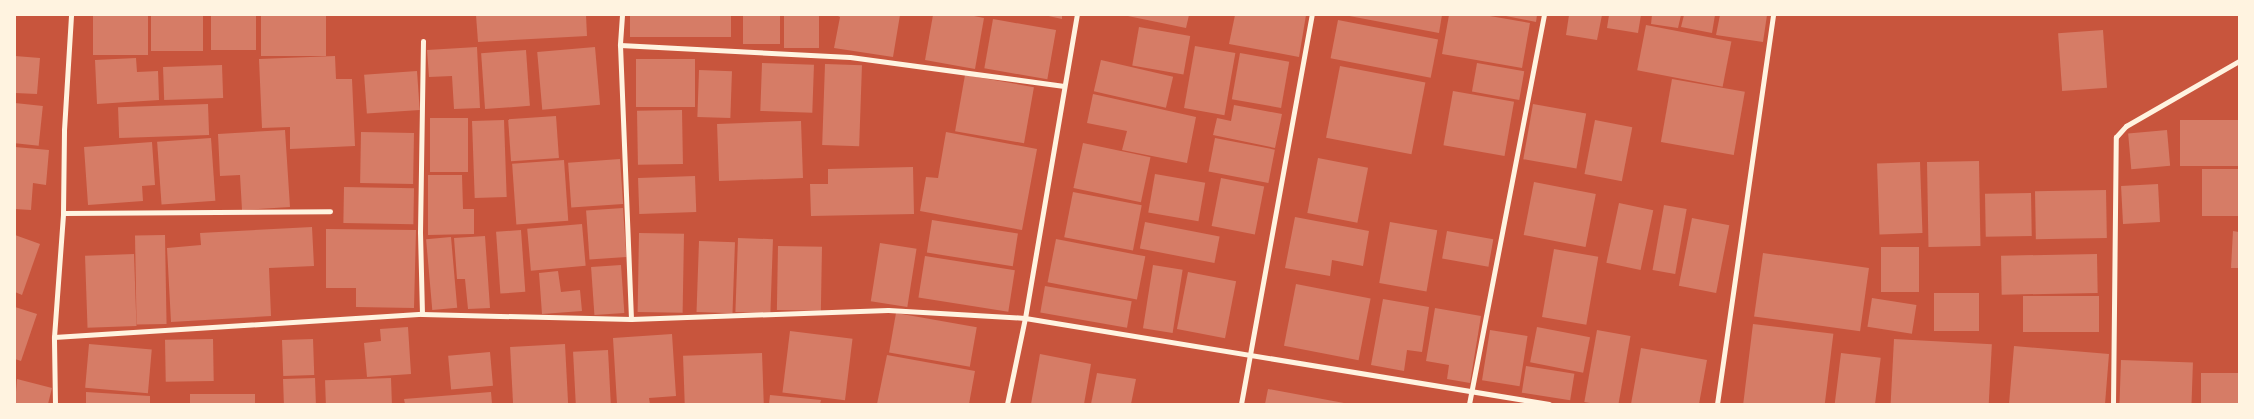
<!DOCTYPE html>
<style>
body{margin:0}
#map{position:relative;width:2254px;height:419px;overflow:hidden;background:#c8553d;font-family:"Titillium Web",sans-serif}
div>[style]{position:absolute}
.building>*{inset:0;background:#d67c66;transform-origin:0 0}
.minor>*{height:5px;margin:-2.5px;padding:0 2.5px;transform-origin:2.5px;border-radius:2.5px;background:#fff3e0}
span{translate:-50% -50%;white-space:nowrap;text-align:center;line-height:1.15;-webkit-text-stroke:4px #fff3e0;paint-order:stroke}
.frame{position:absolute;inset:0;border:16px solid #fff3e0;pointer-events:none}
</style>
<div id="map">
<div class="building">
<div style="left:93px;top:15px;width:55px;height:40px"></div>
<div style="left:151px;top:15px;width:52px;height:36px"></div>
<div style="left:211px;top:15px;width:45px;height:35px"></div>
<div style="left:261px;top:15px;width:65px;height:41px"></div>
<div style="clip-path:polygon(476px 15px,586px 15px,587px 36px,478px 42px)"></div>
<div style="left:630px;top:15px;width:101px;height:22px"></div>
<div style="left:743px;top:15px;width:37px;height:29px"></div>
<div style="left:784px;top:15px;width:35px;height:33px"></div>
<div style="clip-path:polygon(836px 15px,900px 15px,893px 57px,834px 48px,840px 17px)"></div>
<div style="clip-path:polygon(933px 15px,969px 15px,984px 18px,975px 69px,925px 60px)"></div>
<div style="clip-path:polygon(1044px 15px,1062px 15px,1062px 19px)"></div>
<div style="clip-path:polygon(1123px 15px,1189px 15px,1186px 28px)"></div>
<div style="clip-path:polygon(1235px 15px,1306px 15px,1299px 57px,1229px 44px)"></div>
<div style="clip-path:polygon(1344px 15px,1442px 15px,1439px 33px)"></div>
<div style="clip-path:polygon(1449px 15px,1484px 15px,1530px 23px,1522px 68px,1442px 54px)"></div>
<div style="clip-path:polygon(1501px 15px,1537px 15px,1536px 22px)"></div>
<div style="clip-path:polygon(1569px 15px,1602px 15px,1597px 40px,1566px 35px)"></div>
<div style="clip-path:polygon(1609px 15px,1641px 15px,1638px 33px,1607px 28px)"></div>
<div style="clip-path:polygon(1652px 15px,1681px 15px,1678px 28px,1651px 24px)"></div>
<div style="clip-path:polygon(1684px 15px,1715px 15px,1712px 33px,1681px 27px)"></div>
<div style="clip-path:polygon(1720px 15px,1767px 15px,1763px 42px,1716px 35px)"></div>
<div style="left:993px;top:19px;width:64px;height:50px;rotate:10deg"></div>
<div style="left:1338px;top:20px;width:102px;height:39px;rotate:11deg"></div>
<div style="left:1646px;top:25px;width:87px;height:46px;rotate:11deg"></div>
<div style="left:1139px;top:27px;width:52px;height:39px;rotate:10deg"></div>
<div style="left:2103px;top:30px;width:58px;height:45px;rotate:86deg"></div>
<div style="left:1195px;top:46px;width:41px;height:63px;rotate:10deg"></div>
<div style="clip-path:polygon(477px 47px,480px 108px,454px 109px,452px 76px,429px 77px,427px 50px)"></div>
<div style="left:595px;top:47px;width:58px;height:58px;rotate:85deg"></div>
<div style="left:526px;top:50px;width:56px;height:45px;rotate:86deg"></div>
<div style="left:1240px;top:53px;width:50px;height:47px;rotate:10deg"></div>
<div style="clip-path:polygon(15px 56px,40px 58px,37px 94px,15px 93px)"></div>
<div style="clip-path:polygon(335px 56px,336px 79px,352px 79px,355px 146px,290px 149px,290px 127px,262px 128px,259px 59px)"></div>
<div style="clip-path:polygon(136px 58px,137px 72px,158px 71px,159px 100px,97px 104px,95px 60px)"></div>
<div style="left:636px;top:59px;width:59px;height:48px"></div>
<div style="left:1101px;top:60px;width:74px;height:32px;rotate:13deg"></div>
<div style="left:762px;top:63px;width:52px;height:48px;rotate:2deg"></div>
<div style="left:1477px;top:63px;width:48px;height:29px;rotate:10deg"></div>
<div style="left:825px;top:64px;width:37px;height:81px;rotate:2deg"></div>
<div style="left:222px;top:65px;width:33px;height:59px;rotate:88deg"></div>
<div style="left:1340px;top:66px;width:87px;height:73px;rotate:11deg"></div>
<div style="left:699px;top:70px;width:33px;height:47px;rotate:2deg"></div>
<div style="left:417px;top:71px;width:39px;height:53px;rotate:86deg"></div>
<div style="left:965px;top:75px;width:70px;height:57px;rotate:10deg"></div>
<div style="left:1672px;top:79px;width:74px;height:64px;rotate:10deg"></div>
<div style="left:1453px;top:91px;width:62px;height:55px;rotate:10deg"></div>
<div style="clip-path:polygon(1093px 94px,1196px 117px,1187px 163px,1122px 150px,1127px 131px,1087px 123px)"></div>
<div style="left:15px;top:103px;width:28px;height:40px;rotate:6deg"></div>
<div style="left:208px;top:104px;width:31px;height:90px;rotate:88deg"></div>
<div style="left:1533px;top:104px;width:54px;height:56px;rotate:10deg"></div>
<div style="clip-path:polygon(1234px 105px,1282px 114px,1275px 148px,1213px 135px,1217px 118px,1231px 121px)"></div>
<div style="left:682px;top:110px;width:54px;height:45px;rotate:89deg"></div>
<div style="left:556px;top:116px;width:42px;height:48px;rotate:86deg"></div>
<div style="left:468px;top:118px;width:54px;height:38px;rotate:90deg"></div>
<div style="left:504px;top:120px;width:77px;height:32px;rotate:88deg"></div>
<div style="left:1595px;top:120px;width:38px;height:55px;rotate:11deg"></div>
<div style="left:2239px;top:120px;width:46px;height:59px;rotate:90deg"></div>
<div style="left:801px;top:121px;width:57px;height:84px;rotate:88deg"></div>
<div style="clip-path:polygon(285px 130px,290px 207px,242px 210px,240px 175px,220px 176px,218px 134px)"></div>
<div style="left:2167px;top:130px;width:36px;height:39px;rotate:85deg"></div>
<div style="left:361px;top:132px;width:53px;height:51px;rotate:1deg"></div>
<div style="clip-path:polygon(946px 132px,1037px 149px,1022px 230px,920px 211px,926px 177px,938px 178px)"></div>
<div style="left:211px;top:138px;width:63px;height:54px;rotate:86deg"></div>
<div style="left:1215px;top:138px;width:61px;height:34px;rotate:11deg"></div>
<div style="clip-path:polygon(152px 142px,155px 185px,142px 186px,143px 201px,88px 205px,84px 147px)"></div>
<div style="left:1083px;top:143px;width:69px;height:46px;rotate:12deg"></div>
<div style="clip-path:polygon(15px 147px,49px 150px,46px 185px,33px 183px,31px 210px,15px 209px)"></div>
<div style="left:1318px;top:158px;width:51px;height:56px;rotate:11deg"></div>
<div style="left:620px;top:159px;width:45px;height:52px;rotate:86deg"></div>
<div style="left:564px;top:160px;width:61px;height:52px;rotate:86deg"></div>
<div style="left:1979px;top:161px;width:85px;height:52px;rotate:89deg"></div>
<div style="left:1920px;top:162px;width:71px;height:43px;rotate:88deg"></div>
<div style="clip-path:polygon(913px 167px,914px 214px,811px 216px,810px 184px,828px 184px,828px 169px)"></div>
<div style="left:2239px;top:169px;width:47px;height:37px;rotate:90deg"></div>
<div style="left:1155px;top:174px;width:51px;height:39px;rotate:10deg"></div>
<div style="clip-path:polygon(428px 175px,462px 175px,463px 209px,474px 209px,474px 234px,428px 235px)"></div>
<div style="left:695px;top:176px;width:36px;height:57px;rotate:88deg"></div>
<div style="left:1221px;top:178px;width:44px;height:49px;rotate:11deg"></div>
<div style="left:1534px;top:182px;width:63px;height:54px;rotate:11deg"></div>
<div style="left:2158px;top:184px;width:38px;height:37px;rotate:87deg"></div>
<div style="left:344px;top:187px;width:70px;height:36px;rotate:1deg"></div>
<div style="left:2106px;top:190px;width:48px;height:71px;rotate:89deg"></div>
<div style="left:1073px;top:192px;width:70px;height:46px;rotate:11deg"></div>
<div style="left:2031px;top:193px;width:43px;height:46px;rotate:89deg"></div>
<div style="left:1619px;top:203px;width:35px;height:61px;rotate:12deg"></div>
<div style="left:1664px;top:205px;width:23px;height:66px;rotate:10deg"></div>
<div style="left:623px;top:208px;width:49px;height:37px;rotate:86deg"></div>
<div style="clip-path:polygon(1295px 217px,1369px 231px,1363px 266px,1332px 260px,1330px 276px,1285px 268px)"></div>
<div style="left:1692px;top:218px;width:38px;height:69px;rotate:11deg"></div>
<div style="left:932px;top:220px;width:87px;height:33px;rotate:9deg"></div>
<div style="left:1145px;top:222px;width:76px;height:27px;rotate:11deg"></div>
<div style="left:1390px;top:222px;width:48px;height:62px;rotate:10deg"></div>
<div style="left:582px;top:224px;width:42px;height:55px;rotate:85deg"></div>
<div style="clip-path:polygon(312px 227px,314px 266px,269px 268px,271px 316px,171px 322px,167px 248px,201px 245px,200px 233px)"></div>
<div style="clip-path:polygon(326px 229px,416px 230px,414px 308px,356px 307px,356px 288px,326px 288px)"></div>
<div style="left:521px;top:230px;width:62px;height:25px;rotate:86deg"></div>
<div style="left:1447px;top:231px;width:47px;height:28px;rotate:10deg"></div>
<div style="clip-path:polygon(2233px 231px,2239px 232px,2239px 268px,2231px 268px)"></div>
<div style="left:639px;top:233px;width:45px;height:79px;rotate:1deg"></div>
<div style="clip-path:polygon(15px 235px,40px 244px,22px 295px,15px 292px)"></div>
<div style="left:165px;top:235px;width:89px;height:30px;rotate:89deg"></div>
<div style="clip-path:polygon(485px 236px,490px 308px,468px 309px,465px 279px,457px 279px,454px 238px)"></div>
<div style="left:451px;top:237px;width:71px;height:25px;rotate:85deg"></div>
<div style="left:738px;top:238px;width:35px;height:74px;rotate:2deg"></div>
<div style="left:1056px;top:239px;width:91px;height:44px;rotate:11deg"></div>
<div style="left:699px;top:241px;width:36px;height:71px;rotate:2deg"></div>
<div style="left:880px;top:243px;width:37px;height:59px;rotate:9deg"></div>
<div style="left:778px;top:246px;width:44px;height:64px;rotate:1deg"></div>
<div style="left:1881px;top:247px;width:38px;height:45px"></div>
<div style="left:1554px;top:249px;width:45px;height:69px;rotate:10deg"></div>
<div style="left:1763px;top:253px;width:107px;height:64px;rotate:8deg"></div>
<div style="left:134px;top:254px;width:72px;height:49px;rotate:88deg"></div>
<div style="left:2097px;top:254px;width:39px;height:96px;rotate:89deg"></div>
<div style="left:925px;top:256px;width:91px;height:42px;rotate:9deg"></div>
<div style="left:621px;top:265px;width:48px;height:30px;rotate:86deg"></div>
<div style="left:1153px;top:265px;width:30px;height:64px;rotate:9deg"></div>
<div style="clip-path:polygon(558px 271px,561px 292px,580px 290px,582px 311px,542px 314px,539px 273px)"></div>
<div style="left:1188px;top:272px;width:49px;height:58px;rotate:11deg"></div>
<div style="left:1296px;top:284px;width:76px;height:63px;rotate:11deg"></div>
<div style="left:1045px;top:286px;width:88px;height:27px;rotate:10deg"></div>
<div style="left:1934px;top:293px;width:45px;height:38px"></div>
<div style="left:2099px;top:296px;width:36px;height:76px;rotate:90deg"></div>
<div style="left:1872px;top:298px;width:45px;height:29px;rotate:9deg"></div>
<div style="clip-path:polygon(1383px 299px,1429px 307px,1422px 352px,1407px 350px,1404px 371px,1371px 365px)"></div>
<div style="clip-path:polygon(15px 307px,37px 314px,21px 361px,15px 359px)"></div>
<div style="clip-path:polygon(1435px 308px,1481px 316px,1470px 383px,1447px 379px,1449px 365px,1426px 361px)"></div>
<div style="left:896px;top:313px;width:82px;height:40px;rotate:10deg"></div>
<div style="left:1753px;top:324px;width:81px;height:81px;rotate:7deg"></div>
<div style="clip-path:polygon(408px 327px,411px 374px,367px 377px,364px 343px,381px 341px,380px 329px)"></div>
<div style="left:1537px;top:327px;width:54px;height:36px;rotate:11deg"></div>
<div style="left:1490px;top:330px;width:38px;height:51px;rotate:9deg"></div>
<div style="left:1597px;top:330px;width:34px;height:73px;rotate:10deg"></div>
<div style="left:790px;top:331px;width:63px;height:62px;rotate:7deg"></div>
<div style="clip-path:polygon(672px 334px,676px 396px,649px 398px,650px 404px,617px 404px,613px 338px)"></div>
<div style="left:213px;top:339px;width:42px;height:48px;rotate:89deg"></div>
<div style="left:313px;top:339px;width:36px;height:31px;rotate:88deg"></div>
<div style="left:1894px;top:339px;width:98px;height:65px;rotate:3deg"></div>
<div style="left:89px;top:344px;width:63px;height:44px;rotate:5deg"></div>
<div style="left:565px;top:344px;width:60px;height:55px;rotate:87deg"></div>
<div style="clip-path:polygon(2014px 346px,2109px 354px,2105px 404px,2009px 404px)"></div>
<div style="clip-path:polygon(1641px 348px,1707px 360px,1699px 404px,1631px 404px)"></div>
<div style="left:608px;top:350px;width:54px;height:35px;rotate:87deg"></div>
<div style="left:490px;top:352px;width:34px;height:42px;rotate:85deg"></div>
<div style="left:762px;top:353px;width:50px;height:79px;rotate:88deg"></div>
<div style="left:1841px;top:353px;width:40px;height:51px;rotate:7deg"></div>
<div style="clip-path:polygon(1040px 354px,1091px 364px,1084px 404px,1031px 404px)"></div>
<div style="clip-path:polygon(887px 355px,975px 371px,969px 404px,877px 404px)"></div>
<div style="left:2121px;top:360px;width:72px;height:44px;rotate:2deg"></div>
<div style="left:1526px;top:366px;width:49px;height:27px;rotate:9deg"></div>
<div style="clip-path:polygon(1097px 373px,1136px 379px,1131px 404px,1091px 404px)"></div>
<div style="left:2201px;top:373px;width:38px;height:31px"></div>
<div style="left:315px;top:378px;width:26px;height:32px;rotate:88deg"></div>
<div style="left:391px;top:378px;width:26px;height:66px;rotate:88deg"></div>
<div style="clip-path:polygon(17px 379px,52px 388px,48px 404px,15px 404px)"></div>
<div style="clip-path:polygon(1268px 389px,1344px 403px,1344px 404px,1265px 404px)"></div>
<div style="clip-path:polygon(86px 392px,150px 396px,150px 404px,86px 404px)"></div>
<div style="clip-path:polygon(491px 392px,492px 404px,405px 404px,404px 399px)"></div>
<div style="left:190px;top:394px;width:65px;height:10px"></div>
<div style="clip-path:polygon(770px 395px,821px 400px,820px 404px,769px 404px)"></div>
</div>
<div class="minor">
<div style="left:622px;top:15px;width:30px;rotate:94deg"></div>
<div style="left:620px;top:45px;width:274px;rotate:87.7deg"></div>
<div style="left:620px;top:45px;width:230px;rotate:3deg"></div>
<div style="left:850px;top:57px;width:216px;rotate:7.7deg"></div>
<div style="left:63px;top:213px;width:267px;rotate:-0.4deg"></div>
<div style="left:422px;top:314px;width:82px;rotate:-91.4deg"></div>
<div style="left:420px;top:232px;width:191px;rotate:-89.1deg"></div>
<div style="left:54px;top:337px;width:369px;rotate:-3.6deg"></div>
<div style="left:422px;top:314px;width:209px;rotate:1.4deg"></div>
<div style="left:631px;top:319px;width:257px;rotate:-2deg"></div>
<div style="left:888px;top:310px;width:137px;rotate:3.3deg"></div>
<div style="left:1025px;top:318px;width:531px;rotate:9.32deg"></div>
<div style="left:55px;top:404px;width:67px;rotate:-90.9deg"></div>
<div style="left:54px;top:337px;width:124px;rotate:-85.8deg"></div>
<div style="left:63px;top:213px;width:83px;rotate:-89.3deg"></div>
<div style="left:64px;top:130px;width:115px;rotate:-86.5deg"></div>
<div style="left:1007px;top:404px;width:88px;rotate:-78.2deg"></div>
<div style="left:1025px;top:318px;width:307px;rotate:-80.3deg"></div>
<div style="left:1241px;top:404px;width:395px;rotate:-79.7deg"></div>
<div style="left:1469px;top:404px;width:396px;rotate:-79.1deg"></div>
<div style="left:1717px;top:404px;width:393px;rotate:-81.8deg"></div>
<div style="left:2113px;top:404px;width:267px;rotate:-89.4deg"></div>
<div style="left:2116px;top:137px;width:15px;rotate:-48deg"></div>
<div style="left:2126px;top:126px;width:130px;rotate:-29.9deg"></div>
</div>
<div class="frame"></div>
</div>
